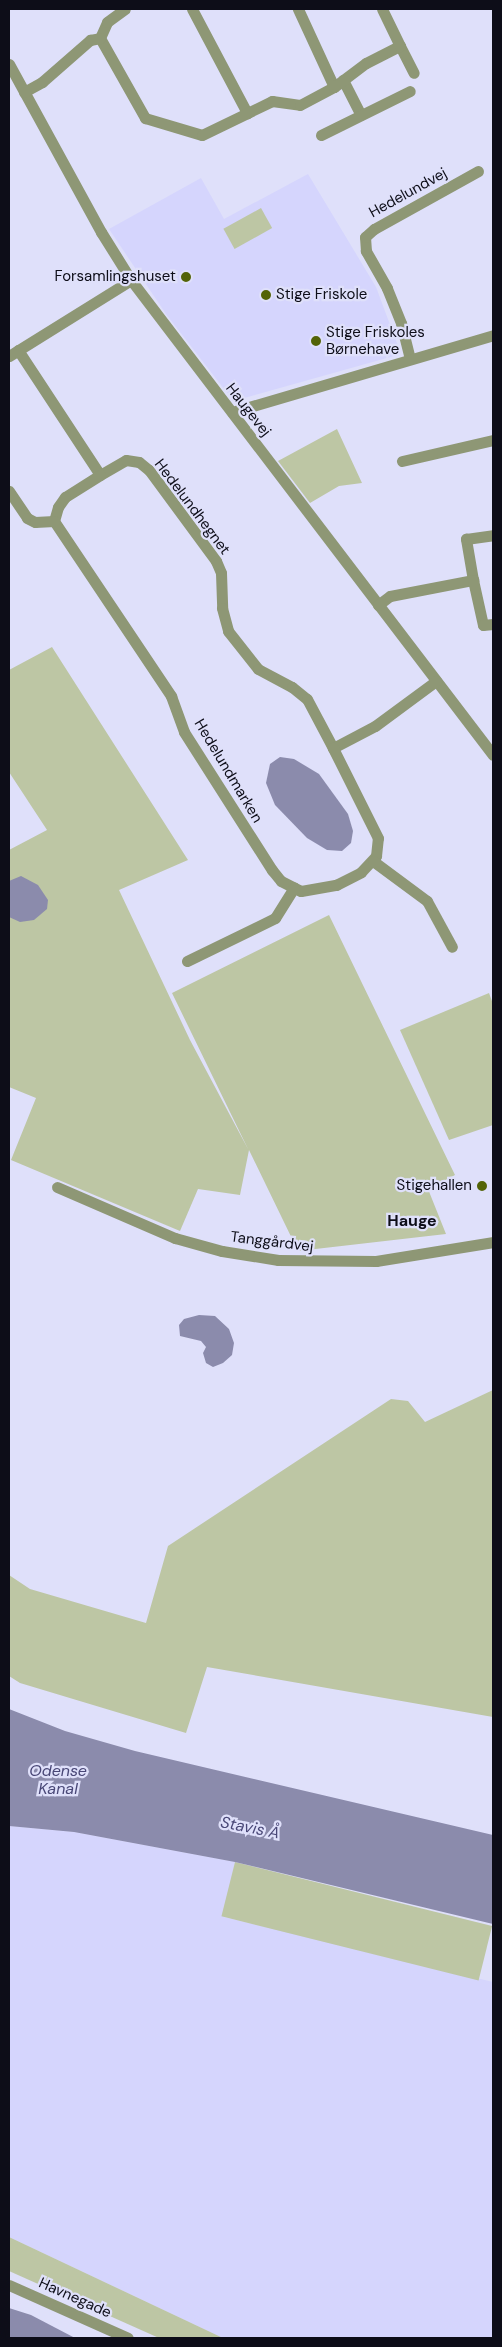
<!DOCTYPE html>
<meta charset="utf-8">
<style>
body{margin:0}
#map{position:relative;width:502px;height:2347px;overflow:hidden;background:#dfe0fa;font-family:"DM Sans",sans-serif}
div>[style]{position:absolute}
.built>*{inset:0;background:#d5d5fd}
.green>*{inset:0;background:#bdc6a4;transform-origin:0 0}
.water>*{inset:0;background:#8b8bac}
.minor>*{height:11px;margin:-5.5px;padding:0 5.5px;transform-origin:5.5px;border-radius:5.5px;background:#8e9775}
.dots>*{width:14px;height:14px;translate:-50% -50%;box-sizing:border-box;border:2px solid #dfe0fa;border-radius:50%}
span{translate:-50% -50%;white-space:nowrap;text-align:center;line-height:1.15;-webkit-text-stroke:4.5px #dfe0fa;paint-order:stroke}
.street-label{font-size:15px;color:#0d0d18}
.poi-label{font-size:15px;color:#0d0d18}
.right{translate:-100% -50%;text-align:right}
.left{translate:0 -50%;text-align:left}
.neighbourhood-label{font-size:16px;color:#0d0d18;font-weight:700}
.water-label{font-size:16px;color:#494777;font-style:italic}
.frame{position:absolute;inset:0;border:10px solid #0d0d18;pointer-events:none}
</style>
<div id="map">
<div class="built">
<div style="clip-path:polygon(308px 174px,376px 287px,398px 346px,394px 356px,237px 400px,231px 398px,166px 314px,109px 229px,201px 178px,224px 219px)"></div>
<div style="clip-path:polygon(9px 1826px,74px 1832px,235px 1862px,224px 1917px,493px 1982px,493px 2338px,223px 2338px,9px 2237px)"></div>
</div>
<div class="green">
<div style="left:261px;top:208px;width:23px;height:43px;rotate:61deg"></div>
<div style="clip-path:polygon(337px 429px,362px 483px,339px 486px,310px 503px,278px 461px)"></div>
<div style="clip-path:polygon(52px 647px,188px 860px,119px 890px,190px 1040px,248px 1149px,172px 993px,329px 915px,455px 1175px,428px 1189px,446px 1234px,298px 1251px,249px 1150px,240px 1195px,198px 1189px,180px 1231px,11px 1160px,36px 1098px,9px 1087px,9px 850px,47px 830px,9px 772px,9px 670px)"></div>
<div style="clip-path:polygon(489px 993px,493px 1004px,493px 1125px,449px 1140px,400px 1030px)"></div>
<div style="clip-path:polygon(493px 1390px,493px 1717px,207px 1667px,186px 1733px,20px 1683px,9px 1676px,9px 1575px,30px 1589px,146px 1623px,168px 1546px,391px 1399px,408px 1401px,425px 1422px)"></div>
<div style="left:235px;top:1862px;width:265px;height:56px;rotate:14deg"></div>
<div style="clip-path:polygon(9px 2237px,223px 2338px,159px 2338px,9px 2271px)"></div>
</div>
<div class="water">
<div style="clip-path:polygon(280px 757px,294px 759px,319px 774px,348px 814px,353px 831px,351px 843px,342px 851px,327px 850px,307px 838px,275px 805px,266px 783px,270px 764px)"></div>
<div style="clip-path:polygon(21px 876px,38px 885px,48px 900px,47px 909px,34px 920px,20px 922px,9px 917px,9px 881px)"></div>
<div style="clip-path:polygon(199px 1315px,215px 1316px,229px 1329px,234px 1343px,232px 1355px,223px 1363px,213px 1367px,206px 1363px,203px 1353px,206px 1347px,201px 1341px,180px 1336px,179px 1325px,184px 1319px)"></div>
<div style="clip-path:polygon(9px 1709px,65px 1731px,135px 1751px,493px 1835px,493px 1924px,235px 1862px,74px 1832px,9px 1826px)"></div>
<div style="clip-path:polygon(9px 2308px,31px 2315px,75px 2338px,9px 2338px)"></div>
</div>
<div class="minor">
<div style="left:192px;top:9px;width:118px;rotate:62.1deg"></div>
<div style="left:100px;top:38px;width:92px;rotate:60.6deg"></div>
<div style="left:145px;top:118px;width:59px;rotate:16.6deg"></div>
<div style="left:202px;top:135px;width:78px;rotate:-25.9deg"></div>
<div style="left:272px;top:101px;width:28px;rotate:8deg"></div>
<div style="left:300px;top:105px;width:38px;rotate:-28deg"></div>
<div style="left:334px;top:87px;width:86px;rotate:-114.8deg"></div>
<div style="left:100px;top:38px;width:17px;rotate:-66deg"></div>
<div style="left:107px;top:22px;width:22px;rotate:-36deg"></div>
<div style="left:400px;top:46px;width:30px;rotate:63deg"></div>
<div style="left:9px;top:64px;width:192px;rotate:61.3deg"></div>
<div style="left:101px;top:232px;width:57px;rotate:58deg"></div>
<div style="left:131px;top:280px;width:597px;rotate:52.69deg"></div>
<div style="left:343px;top:80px;width:39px;rotate:63deg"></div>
<div style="left:334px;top:87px;width:40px;rotate:-37deg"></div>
<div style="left:366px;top:63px;width:38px;rotate:-27deg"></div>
<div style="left:400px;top:46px;width:41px;rotate:-115.9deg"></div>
<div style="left:24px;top:92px;width:21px;rotate:-29deg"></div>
<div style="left:42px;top:82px;width:64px;rotate:-41.2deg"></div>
<div style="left:90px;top:40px;width:10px;rotate:-11deg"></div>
<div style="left:321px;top:135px;width:99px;rotate:-26.3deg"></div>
<div style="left:18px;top:350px;width:149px;rotate:56.7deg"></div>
<div style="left:100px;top:475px;width:30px;rotate:-30deg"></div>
<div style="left:126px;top:460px;width:13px;rotate:9deg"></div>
<div style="left:139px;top:462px;width:13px;rotate:39deg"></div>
<div style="left:149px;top:470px;width:113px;rotate:53.6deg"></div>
<div style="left:216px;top:561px;width:13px;rotate:67deg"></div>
<div style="left:221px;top:573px;width:35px;rotate:88deg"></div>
<div style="left:222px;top:608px;width:24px;rotate:75deg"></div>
<div style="left:228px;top:631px;width:48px;rotate:51.7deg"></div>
<div style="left:258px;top:669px;width:38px;rotate:28deg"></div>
<div style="left:292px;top:687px;width:19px;rotate:39deg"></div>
<div style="left:307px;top:699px;width:55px;rotate:62deg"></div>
<div style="left:333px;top:748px;width:47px;rotate:-27.6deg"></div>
<div style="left:375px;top:726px;width:76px;rotate:-36.4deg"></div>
<div style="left:9px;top:356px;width:144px;rotate:-31.9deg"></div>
<div style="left:410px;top:359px;width:37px;rotate:-104deg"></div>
<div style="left:401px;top:323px;width:38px;rotate:-112deg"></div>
<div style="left:387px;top:288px;width:43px;rotate:-119.6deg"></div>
<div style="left:366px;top:251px;width:14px;rotate:-94deg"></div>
<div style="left:365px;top:237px;width:12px;rotate:-42deg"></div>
<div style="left:374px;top:229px;width:119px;rotate:-29.1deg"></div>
<div style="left:232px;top:412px;width:272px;rotate:-16.4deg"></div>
<div style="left:402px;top:461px;width:93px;rotate:-13deg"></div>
<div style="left:100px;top:475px;width:41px;rotate:147.8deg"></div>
<div style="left:65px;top:497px;width:12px;rotate:125deg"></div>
<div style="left:58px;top:507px;width:15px;rotate:106deg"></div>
<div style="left:54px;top:521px;width:211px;rotate:56.2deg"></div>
<div style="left:171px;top:696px;width:38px;rotate:70deg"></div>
<div style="left:184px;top:732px;width:164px;rotate:57.5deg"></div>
<div style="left:272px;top:870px;width:14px;rotate:51deg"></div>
<div style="left:281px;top:881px;width:22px;rotate:27deg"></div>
<div style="left:301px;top:891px;width:36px;rotate:-10deg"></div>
<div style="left:336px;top:885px;width:28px;rotate:-27deg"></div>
<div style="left:361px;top:872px;width:22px;rotate:-47deg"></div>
<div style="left:376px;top:856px;width:18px;rotate:-84deg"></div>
<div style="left:378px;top:838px;width:101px;rotate:-116.6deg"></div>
<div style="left:9px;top:491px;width:32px;rotate:56deg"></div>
<div style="left:27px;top:518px;width:9px;rotate:27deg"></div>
<div style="left:35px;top:522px;width:19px;rotate:-3deg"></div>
<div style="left:473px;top:580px;width:42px;rotate:-99.7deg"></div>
<div style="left:466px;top:539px;width:27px;rotate:-8deg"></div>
<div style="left:378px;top:605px;width:15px;rotate:-37deg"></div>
<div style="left:390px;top:596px;width:85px;rotate:-10.9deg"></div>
<div style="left:473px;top:580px;width:46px;rotate:77.5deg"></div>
<div style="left:483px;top:625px;width:10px;rotate:-6deg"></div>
<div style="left:373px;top:861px;width:67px;rotate:36.5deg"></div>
<div style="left:427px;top:901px;width:52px;rotate:61.5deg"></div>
<div style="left:187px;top:961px;width:98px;rotate:-26deg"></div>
<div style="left:275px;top:918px;width:36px;rotate:-58deg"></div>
<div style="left:57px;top:1187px;width:129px;rotate:23.4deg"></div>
<div style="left:175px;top:1238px;width:49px;rotate:15.5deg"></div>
<div style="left:222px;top:1251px;width:57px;rotate:9.1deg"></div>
<div style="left:278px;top:1260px;width:98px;rotate:0.6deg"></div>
<div style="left:376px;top:1261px;width:119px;rotate:-9.2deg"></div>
<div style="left:9px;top:2285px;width:130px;rotate:24deg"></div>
</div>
<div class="dots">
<div style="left:186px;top:277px;background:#536307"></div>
<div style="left:266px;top:295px;background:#536307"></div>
<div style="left:316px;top:341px;background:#536307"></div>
<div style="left:482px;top:1186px;background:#536307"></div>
</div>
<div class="street-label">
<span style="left:408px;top:193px;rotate:-29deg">Hedelundvej</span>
<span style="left:248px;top:410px;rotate:52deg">Haugevej</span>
<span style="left:192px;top:507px;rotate:53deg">Hedelundhegnet</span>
<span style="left:228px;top:771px;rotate:59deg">Hedelundmarken</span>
<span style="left:272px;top:1242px;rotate:7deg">Tanggårdvej</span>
<span style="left:75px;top:2298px;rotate:24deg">Havnegade</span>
</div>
<div class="poi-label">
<span class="right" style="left:176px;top:277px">Forsamlingshuset</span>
<span class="left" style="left:276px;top:295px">Stige Friskole</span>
<span class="left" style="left:326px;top:341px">Stige Friskoles<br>Børnehave</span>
<span class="right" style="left:472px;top:1186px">Stigehallen</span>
</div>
<div class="neighbourhood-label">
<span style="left:412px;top:1221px">Hauge</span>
</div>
<div class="water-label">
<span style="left:58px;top:1780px">Odense<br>Kanal</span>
<span style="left:250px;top:1828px;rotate:11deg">Stavis Å</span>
</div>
<div class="frame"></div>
</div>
